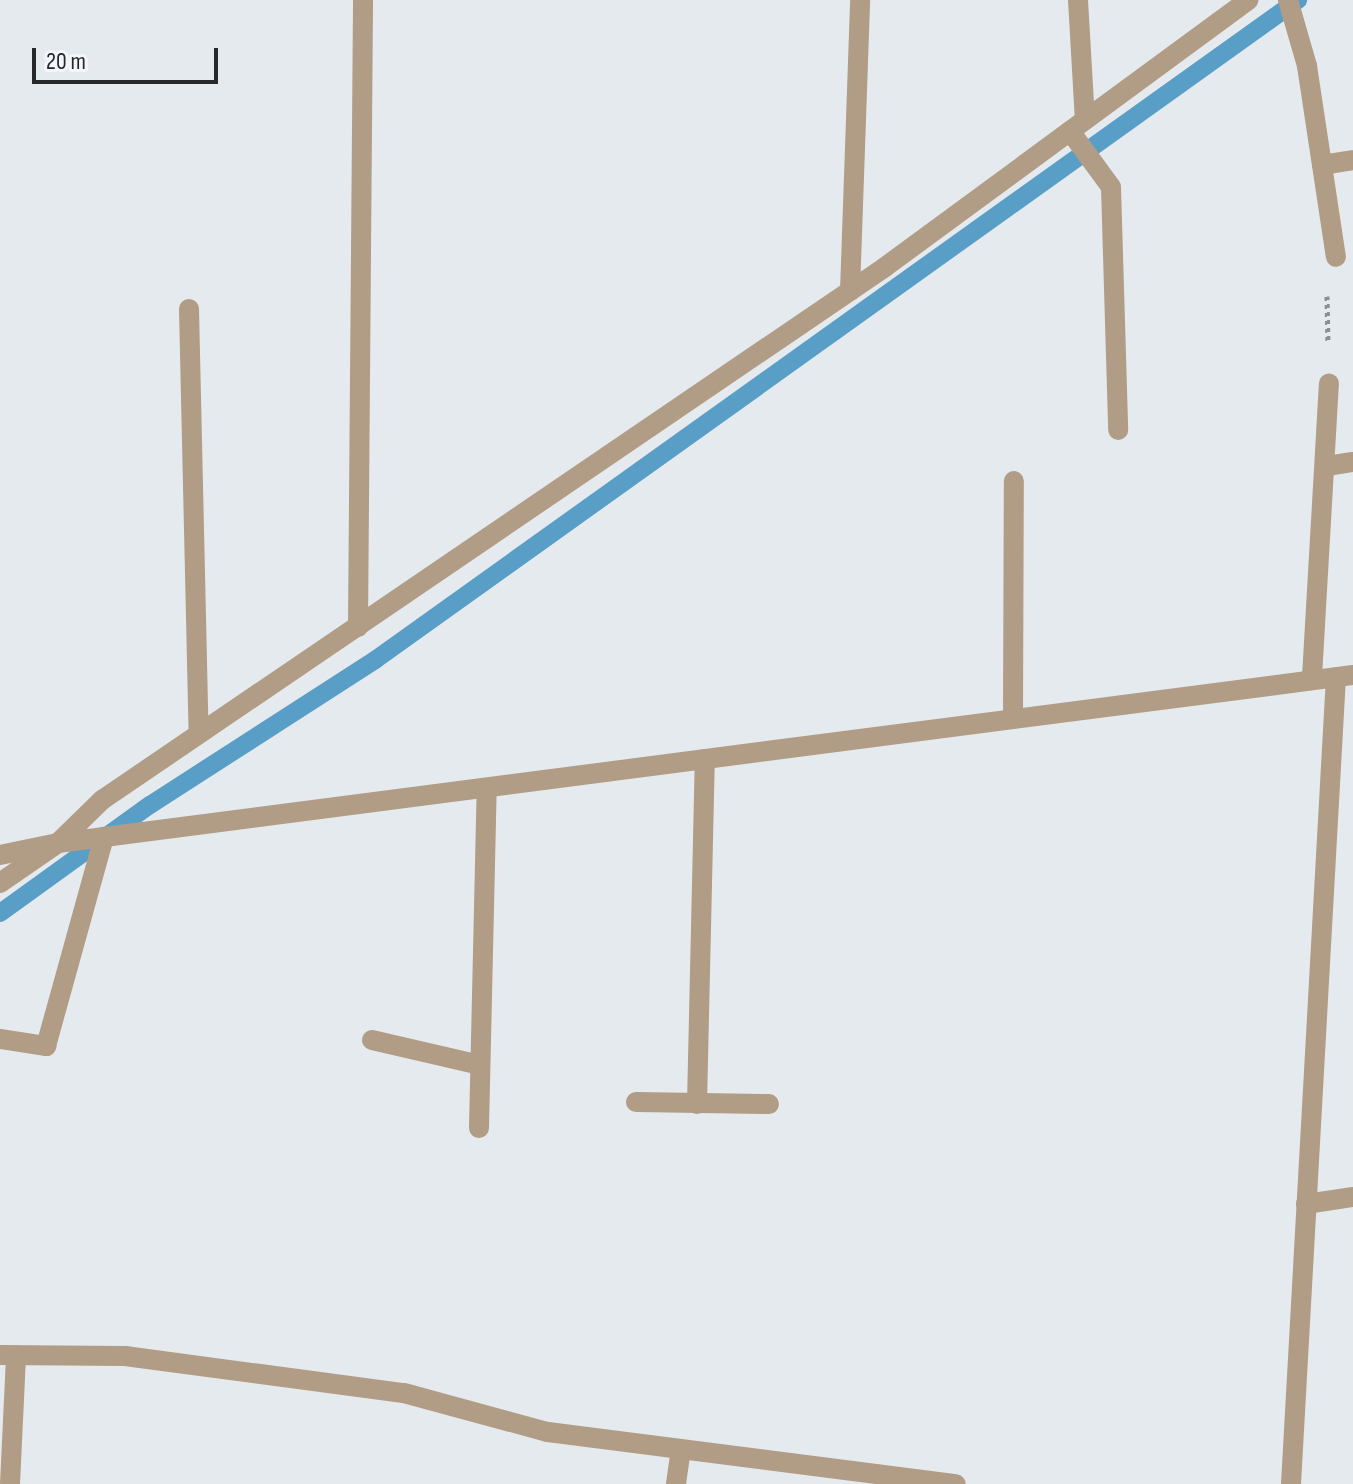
<!DOCTYPE html>
<style>
body{margin:0}
#map{position:relative;width:1353px;height:1484px;overflow:hidden;background:#e5eaee;font-family:"Sofia Sans Condensed",sans-serif}
div>[style]{position:absolute}
.stream>*{height:18px;margin:-9px;padding:0 9px;transform-origin:9px;border-radius:9px;background:#599ec6}
.path>*{height:5px;margin-top:-2.5px;transform-origin:0;background:repeating-linear-gradient(90deg,#8b8f92 0 4px,transparent 0 8px)}
.service>*{height:20px;margin:-10px;padding:0 10px;transform-origin:10px;border-radius:10px;background:#b19c85}
.pedestrian>*{height:20px;margin:-10px;padding:0 10px;transform-origin:10px;border-radius:10px;background:#b19c85}
.minor>*{height:20px;margin:-10px;padding:0 10px;transform-origin:10px;border-radius:10px;background:#b19c85}
span{translate:-50% -50%;white-space:nowrap;text-align:center;line-height:1.15;-webkit-text-stroke:6px #f3f7fc;paint-order:stroke}
.scale{position:absolute;left:32px;top:48px;width:186px;height:36px;box-sizing:border-box;border:4px solid #26282a;border-top:0;padding-left:10px;font-size:24px;line-height:28px;white-space:nowrap;color:#26282a;-webkit-text-stroke:6px #f3f7fc;paint-order:stroke}
</style>
<div id="map">
<div class="stream">
<div style="left:0;top:913px;width:185px;rotate:-35.8deg"></div>
<div style="left:150px;top:805px;width:268px;rotate:-32.8deg"></div>
<div style="left:375px;top:660px;width:1135px;rotate:-35.57deg"></div>
</div>
<div class="path">
<div style="left:1327px;top:296px;width:46px;rotate:88.8deg"></div>
</div>
<div class="service">
<div style="left:1078px;top:0;width:120px;rotate:86.7deg"></div>
<div style="left:1070px;top:131px;width:69px;rotate:53.8deg"></div>
<div style="left:1111px;top:187px;width:243px;rotate:88.3deg"></div>
<div style="left:1322px;top:165px;width:31px;rotate:-9deg"></div>
<div style="left:850px;top:291px;width:291px;rotate:-88deg"></div>
<div style="left:189px;top:309px;width:425px;rotate:88.7deg"></div>
<div style="left:358px;top:627px;width:627px;rotate:-89.54deg"></div>
<div style="left:1013px;top:717px;width:236px;rotate:-89.8deg"></div>
<div style="left:0;top:1039px;width:47px;rotate:8.7deg"></div>
<div style="left:46px;top:1046px;width:217px;rotate:-74.5deg"></div>
<div style="left:372px;top:1040px;width:111px;rotate:13deg"></div>
<div style="left:636px;top:1102px;width:133px;rotate:0.9deg"></div>
<div style="left:697px;top:1104px;width:345px;rotate:-88.7deg"></div>
<div style="left:479px;top:1128px;width:340px;rotate:-88.7deg"></div>
<div style="left:1306px;top:1204px;width:48px;rotate:-8.5deg"></div>
<div style="left:1291px;top:1484px;width:808px;rotate:-86.81deg"></div>
</div>
<div class="pedestrian">
<div style="left:0;top:883px;width:70px;rotate:-34.6deg"></div>
</div>
<div class="minor">
<div style="left:1288px;top:0;width:69px;rotate:73.9deg"></div>
<div style="left:1307px;top:66px;width:193px;rotate:81.4deg"></div>
<div style="left:1327px;top:466px;width:26px;rotate:-9deg"></div>
<div style="left:1312px;top:677px;width:294px;rotate:-86.7deg"></div>
<div style="left:58px;top:843px;width:62px;rotate:-44.3deg"></div>
<div style="left:102px;top:800px;width:947px;rotate:-34.24deg"></div>
<div style="left:885px;top:267px;width:451px;rotate:-36.3deg"></div>
<div style="left:0;top:855px;width:59px;rotate:-11.7deg"></div>
<div style="left:58px;top:843px;width:1306px;rotate:-7.39deg"></div>
<div style="left:0;top:1355px;width:125px;rotate:0.5deg"></div>
<div style="left:125px;top:1356px;width:281px;rotate:7.6deg"></div>
<div style="left:404px;top:1393px;width:149px;rotate:15.2deg"></div>
<div style="left:548px;top:1432px;width:411px;rotate:7.3deg"></div>
<div style="left:10px;top:1484px;width:129px;rotate:-87.3deg"></div>
<div style="left:676px;top:1484px;width:35px;rotate:-82deg"></div>
</div>
<div class="scale">20 m</div>
</div>
